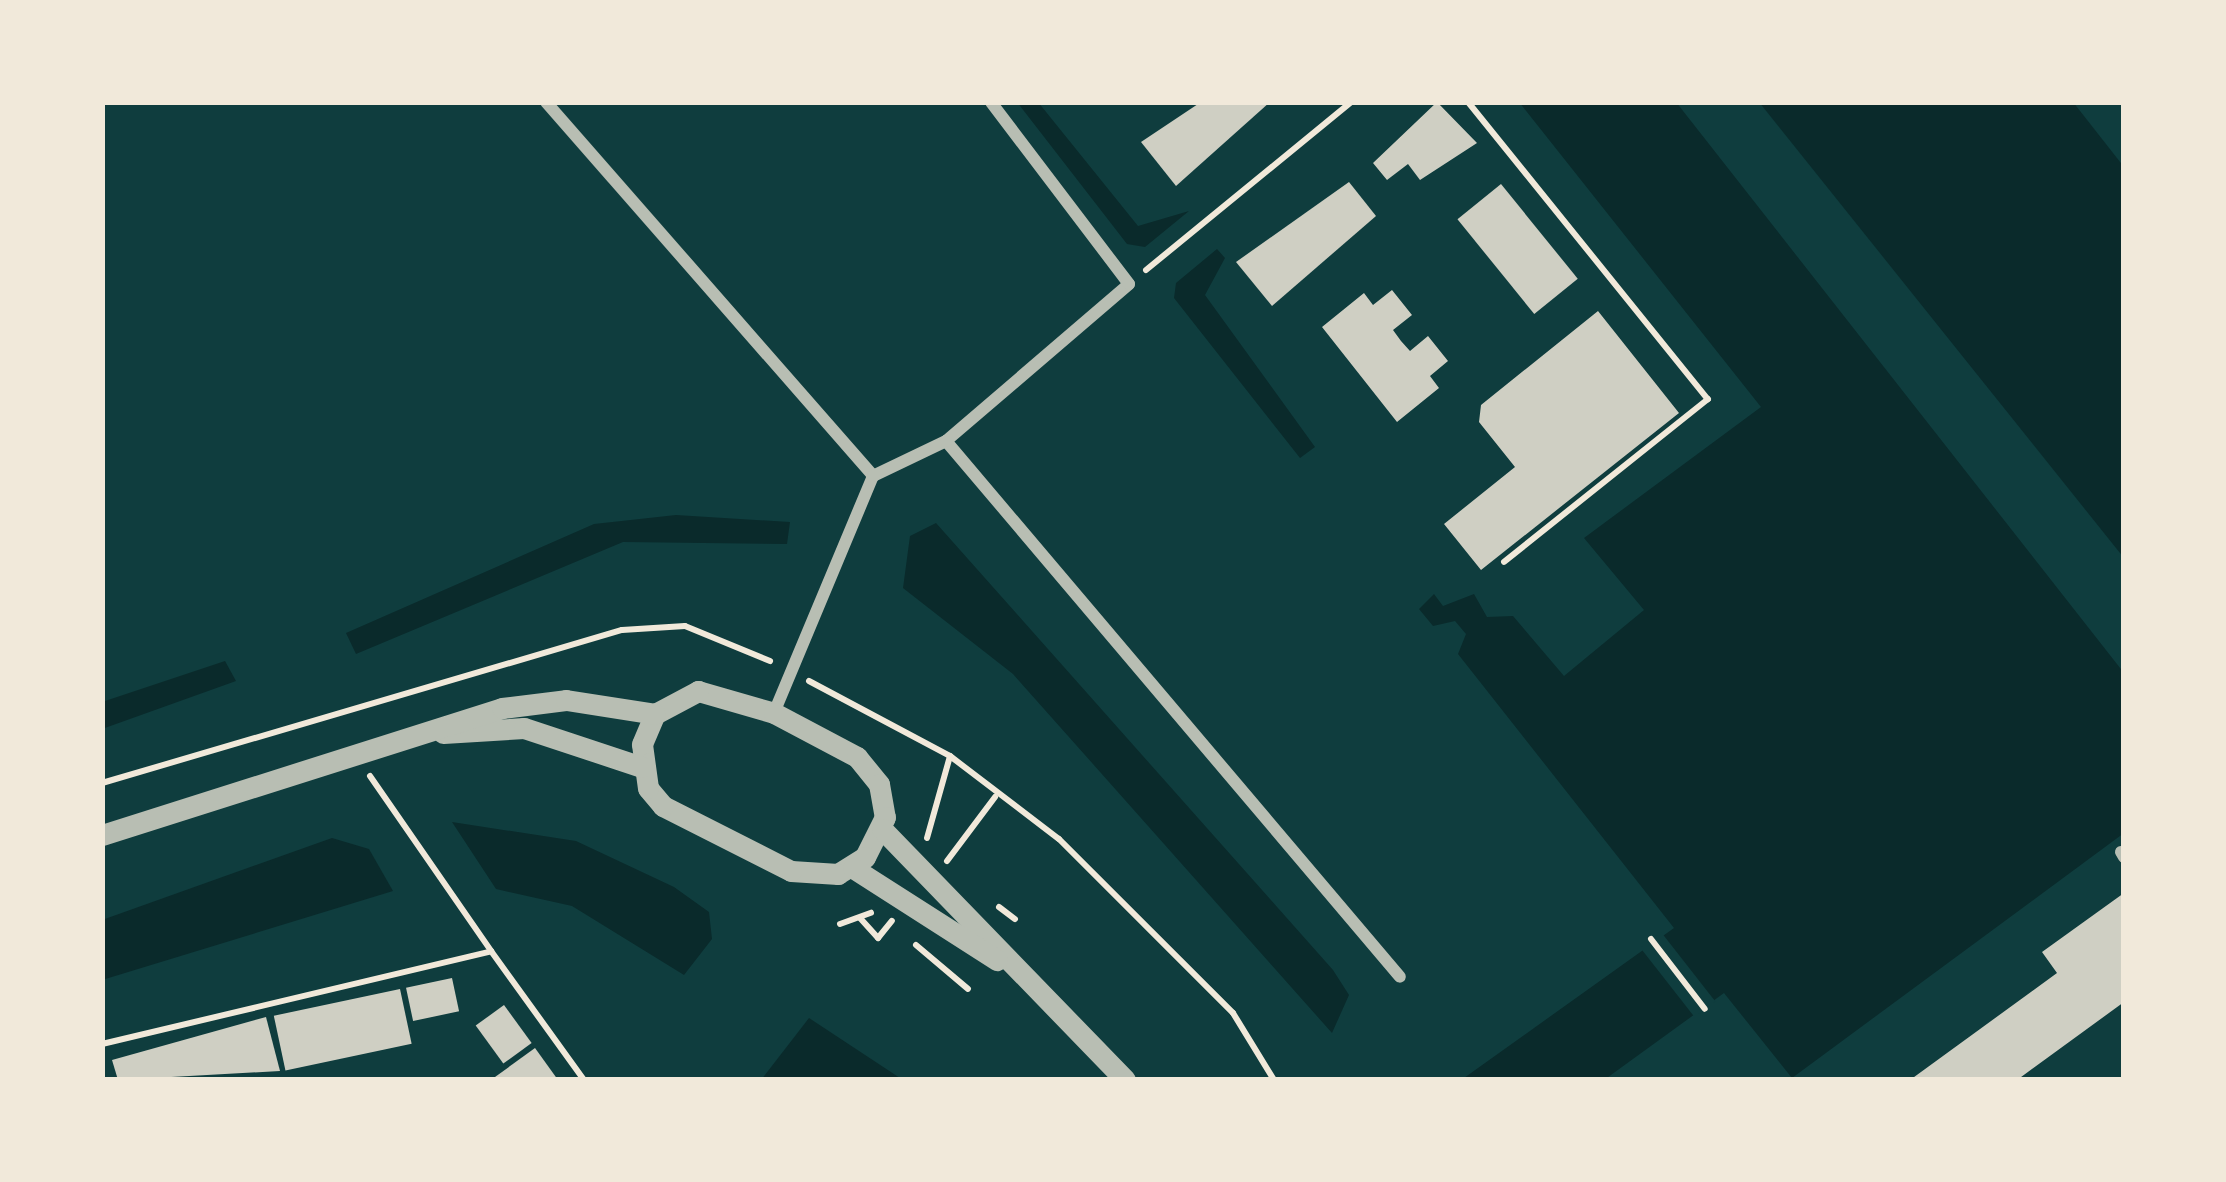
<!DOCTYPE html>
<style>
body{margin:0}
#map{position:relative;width:2226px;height:1182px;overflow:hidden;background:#0f3d3e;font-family:Figtree,sans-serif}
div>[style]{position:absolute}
.water>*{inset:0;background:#0a2a2b}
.pier>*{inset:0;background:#0f3d3e;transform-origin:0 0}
.building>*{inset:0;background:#cfcfc3;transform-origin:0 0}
.path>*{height:6px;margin:-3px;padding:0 3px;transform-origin:3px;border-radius:3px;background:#f1e9da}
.minor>*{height:12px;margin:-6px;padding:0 6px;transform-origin:6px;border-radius:6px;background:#b8beb3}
.tertiary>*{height:21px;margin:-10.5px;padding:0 10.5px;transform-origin:10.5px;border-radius:10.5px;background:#b8beb3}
span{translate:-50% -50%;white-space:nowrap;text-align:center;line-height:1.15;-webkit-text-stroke:12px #f1e9da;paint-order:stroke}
.frame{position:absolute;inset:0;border:105px solid #f1e9da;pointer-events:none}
</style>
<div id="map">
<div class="water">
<div style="clip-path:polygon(1017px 102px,1038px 102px,1138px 226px,1189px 211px,1145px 247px,1127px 244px)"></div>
<div style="clip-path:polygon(1519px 102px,1676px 102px,2124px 673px,2124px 833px,1792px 1078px,1724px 993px,1604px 1080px,1445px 1080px,1464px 1078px,1674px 928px,1458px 654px,1466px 634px,1455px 621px,1433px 626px,1419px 609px,1434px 594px,1443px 606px,1474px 594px,1487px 617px,1513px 616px,1564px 676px,1644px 610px,1584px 538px,1761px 407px)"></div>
<div style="clip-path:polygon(1759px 102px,2073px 102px,2124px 167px,2124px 558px)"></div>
<div style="clip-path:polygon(1217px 249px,1225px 258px,1205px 295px,1315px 447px,1300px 458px,1174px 298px,1176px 283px)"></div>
<div style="clip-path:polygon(676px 515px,790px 522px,787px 544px,623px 542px,356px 654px,346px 633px,594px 524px)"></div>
<div style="clip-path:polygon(936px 523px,1333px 970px,1349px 995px,1332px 1033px,1013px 674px,903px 588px,910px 536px)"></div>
<div style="clip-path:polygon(225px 661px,236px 681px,102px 729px,102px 702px)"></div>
<div style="clip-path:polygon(452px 822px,576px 841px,674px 887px,709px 912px,712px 939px,684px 975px,572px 906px,496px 889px)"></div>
<div style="clip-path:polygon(332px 838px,369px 849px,393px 891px,102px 980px,102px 920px)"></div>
<div style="clip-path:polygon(809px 1018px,903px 1080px,761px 1080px)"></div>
</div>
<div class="pier">
<div style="left:1661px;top:932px;width:88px;height:26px;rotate:52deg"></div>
</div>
<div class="building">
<div style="clip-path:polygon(1201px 102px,1270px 102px,1176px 186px,1141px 142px)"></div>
<div style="clip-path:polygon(1437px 102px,1477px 143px,1420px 180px,1408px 164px,1387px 180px,1373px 163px)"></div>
<div style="clip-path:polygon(1349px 182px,1376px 216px,1272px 306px,1236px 262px)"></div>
<div style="left:1501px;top:184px;width:122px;height:56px;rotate:51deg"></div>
<div style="clip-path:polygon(1392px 290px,1412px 315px,1393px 330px,1401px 341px,1410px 351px,1428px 336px,1448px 361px,1430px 376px,1439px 388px,1397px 422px,1322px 327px,1364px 293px,1373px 305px)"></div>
<div style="clip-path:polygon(1598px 311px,1679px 413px,1481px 570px,1444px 524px,1515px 467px,1479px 422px,1481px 405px)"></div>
<div style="clip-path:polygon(2124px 893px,2124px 1002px,2017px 1080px,1910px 1080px,2057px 973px,2042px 952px)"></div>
<div style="left:452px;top:978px;width:34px;height:47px;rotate:78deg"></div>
<div style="left:400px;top:989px;width:56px;height:129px;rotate:78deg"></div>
<div style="left:504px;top:1005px;width:47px;height:35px;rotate:54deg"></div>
<div style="clip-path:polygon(266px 1017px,280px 1071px,118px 1080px,112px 1060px)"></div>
<div style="clip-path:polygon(535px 1048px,558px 1080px,497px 1080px,495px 1077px)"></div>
</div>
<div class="path">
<div style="left:1468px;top:102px;width:382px;rotate:51.1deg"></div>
<div style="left:1708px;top:399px;width:261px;rotate:141.4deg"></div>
<div style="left:1146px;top:270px;width:265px;rotate:-39.3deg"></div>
<div style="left:809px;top:681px;width:160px;rotate:28deg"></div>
<div style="left:950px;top:756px;width:137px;rotate:37.3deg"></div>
<div style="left:1059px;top:839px;width:246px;rotate:45deg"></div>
<div style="left:1233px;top:1013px;width:79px;rotate:58.5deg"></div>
<div style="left:370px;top:776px;width:213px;rotate:55.3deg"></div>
<div style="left:102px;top:783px;width:542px;rotate:-16.4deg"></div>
<div style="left:622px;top:630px;width:63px;rotate:-3.6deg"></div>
<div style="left:685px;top:626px;width:92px;rotate:22.4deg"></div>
<div style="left:927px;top:838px;width:85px;rotate:-74.3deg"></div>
<div style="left:947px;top:861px;width:80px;rotate:-53.1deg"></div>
<div style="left:999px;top:907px;width:20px;rotate:37deg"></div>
<div style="left:860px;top:918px;width:27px;rotate:48deg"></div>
<div style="left:878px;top:938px;width:22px;rotate:-51deg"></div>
<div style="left:840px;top:924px;width:33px;rotate:-20deg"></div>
<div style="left:1651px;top:939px;width:88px;rotate:52.4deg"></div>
<div style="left:916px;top:945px;width:68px;rotate:40.2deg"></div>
<div style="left:102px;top:1044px;width:400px;rotate:-13.4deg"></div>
<div style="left:491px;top:951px;width:159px;rotate:54.2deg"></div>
</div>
<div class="minor">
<div style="left:546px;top:102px;width:497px;rotate:48.8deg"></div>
<div style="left:873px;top:476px;width:257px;rotate:112.7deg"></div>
<div style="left:946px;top:441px;width:702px;rotate:49.73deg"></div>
<div style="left:873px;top:476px;width:81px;rotate:-25.6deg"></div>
<div style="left:946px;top:441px;width:241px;rotate:-40.6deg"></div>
<div style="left:1129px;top:284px;width:228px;rotate:-127.2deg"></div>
<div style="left:2121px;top:852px;width:6px;rotate:59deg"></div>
</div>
<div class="tertiary">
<div style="left:698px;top:691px;width:79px;rotate:16.1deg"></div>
<div style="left:774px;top:713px;width:94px;rotate:27.9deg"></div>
<div style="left:857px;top:757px;width:35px;rotate:51deg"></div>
<div style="left:879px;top:784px;width:34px;rotate:80deg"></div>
<div style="left:885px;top:817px;width:45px;rotate:116.6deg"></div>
<div style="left:865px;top:857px;width:32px;rotate:148deg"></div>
<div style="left:838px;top:874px;width:47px;rotate:-176.3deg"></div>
<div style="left:791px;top:871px;width:144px;rotate:-153.1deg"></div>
<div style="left:663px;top:806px;width:23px;rotate:-130deg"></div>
<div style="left:648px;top:788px;width:44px;rotate:-97.8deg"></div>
<div style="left:642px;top:744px;width:33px;rotate:-67deg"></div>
<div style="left:655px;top:714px;width:49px;rotate:-28.1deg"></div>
<div style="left:443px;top:733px;width:81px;rotate:-3.5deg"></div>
<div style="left:524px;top:728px;width:124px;rotate:18.3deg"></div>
<div style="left:882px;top:829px;width:349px;rotate:45.9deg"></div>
<div style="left:102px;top:835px;width:420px;rotate:-17.6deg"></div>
<div style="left:502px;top:708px;width:64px;rotate:-7.1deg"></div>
<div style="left:566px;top:700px;width:90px;rotate:8.9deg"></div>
<div style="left:853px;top:868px;width:171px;rotate:32.6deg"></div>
</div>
<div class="frame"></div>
</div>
